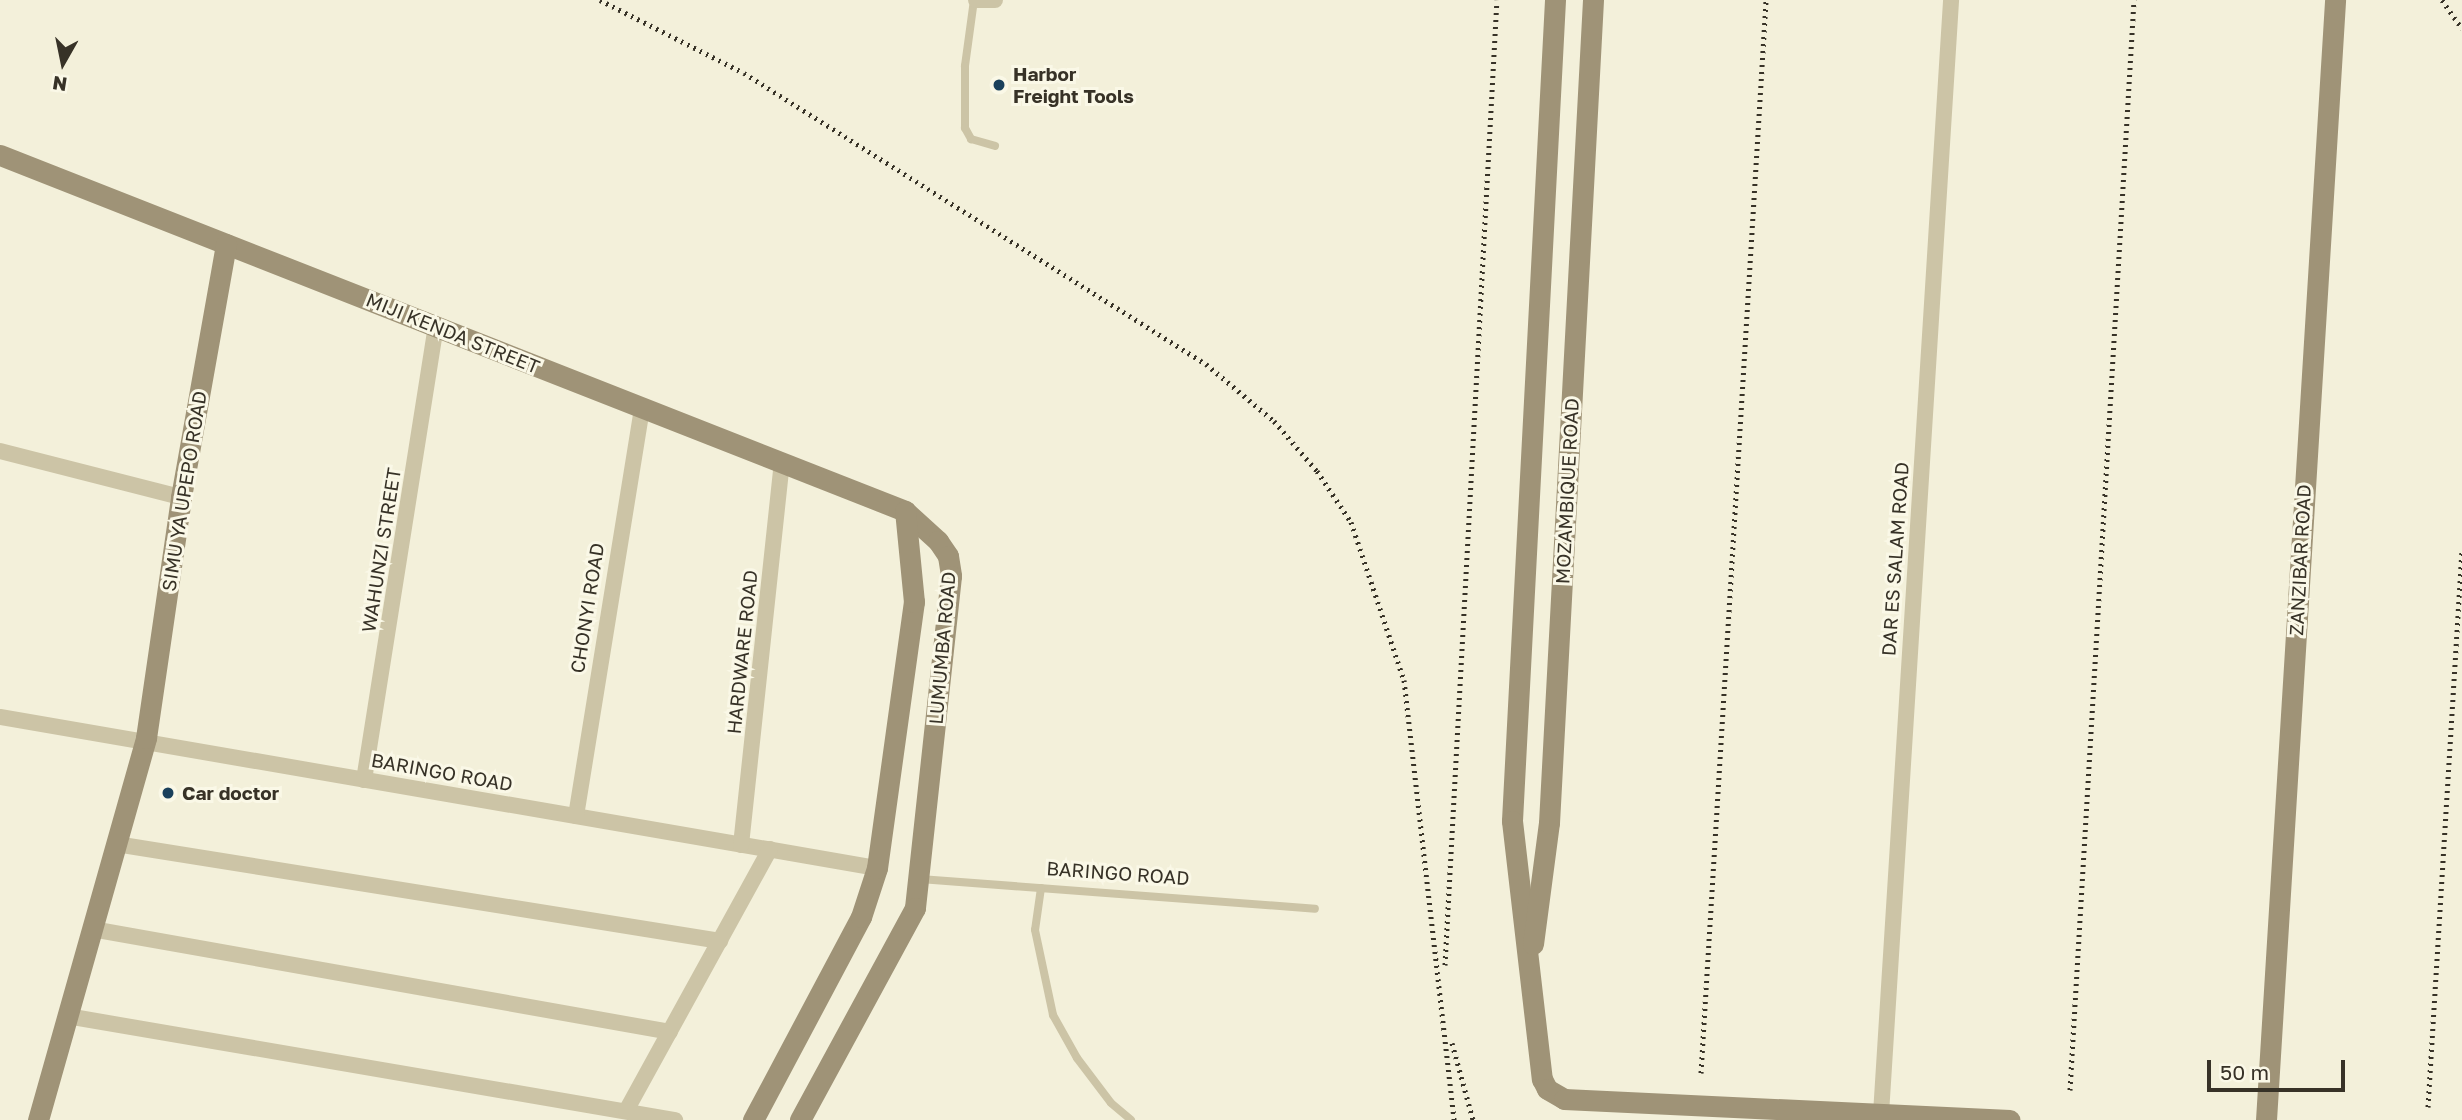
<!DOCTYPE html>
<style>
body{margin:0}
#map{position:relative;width:2462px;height:1120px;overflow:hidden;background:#f3f0da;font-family:"Golos Text",sans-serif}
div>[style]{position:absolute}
.lane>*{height:8px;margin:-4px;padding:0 4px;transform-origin:4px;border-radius:4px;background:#ccc4a6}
.street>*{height:16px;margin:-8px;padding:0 8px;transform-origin:8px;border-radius:8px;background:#ccc4a6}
.secondary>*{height:21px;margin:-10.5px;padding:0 10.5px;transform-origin:10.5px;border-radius:10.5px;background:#9f9377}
.rail>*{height:5px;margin-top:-2.5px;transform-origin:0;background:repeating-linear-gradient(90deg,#373227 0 2px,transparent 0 7px)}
.dots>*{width:19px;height:19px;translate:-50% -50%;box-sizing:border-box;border:4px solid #faf8e7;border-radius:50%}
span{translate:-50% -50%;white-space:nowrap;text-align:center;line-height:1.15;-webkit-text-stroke:6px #faf8e7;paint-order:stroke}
.poi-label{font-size:19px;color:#373227;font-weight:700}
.left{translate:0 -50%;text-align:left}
.street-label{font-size:19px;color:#373227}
.north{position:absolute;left:28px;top:28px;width:70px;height:70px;-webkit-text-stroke:5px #faf8e7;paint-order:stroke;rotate:189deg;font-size:19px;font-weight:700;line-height:28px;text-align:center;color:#373227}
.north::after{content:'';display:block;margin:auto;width:24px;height:32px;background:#373227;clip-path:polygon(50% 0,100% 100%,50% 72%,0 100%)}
.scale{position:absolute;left:2207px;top:1060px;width:138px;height:32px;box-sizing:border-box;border:4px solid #373227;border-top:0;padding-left:9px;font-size:21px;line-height:24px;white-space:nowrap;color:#373227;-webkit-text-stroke:5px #faf8e7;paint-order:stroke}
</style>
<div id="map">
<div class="lane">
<div style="left:974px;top:0;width:67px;rotate:97.8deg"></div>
<div style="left:965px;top:66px;width:62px;rotate:90deg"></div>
<div style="left:965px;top:128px;width:13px;rotate:61deg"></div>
<div style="left:971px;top:139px;width:25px;rotate:16deg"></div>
<div style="left:920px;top:879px;width:396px;rotate:4.3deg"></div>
<div style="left:1041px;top:888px;width:42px;rotate:98.1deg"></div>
<div style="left:1035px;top:930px;width:87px;rotate:78deg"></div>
<div style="left:1053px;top:1015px;width:49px;rotate:60.8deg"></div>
<div style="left:1077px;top:1058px;width:56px;rotate:52.9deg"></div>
<div style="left:1111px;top:1103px;width:26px;rotate:40deg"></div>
</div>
<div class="street">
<div style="left:976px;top:0;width:19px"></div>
<div style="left:0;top:451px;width:187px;rotate:14.3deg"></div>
<div style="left:0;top:717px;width:890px;rotate:9.77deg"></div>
<div style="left:364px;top:780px;width:460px;rotate:-81deg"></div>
<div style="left:576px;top:816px;width:413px;rotate:-80.8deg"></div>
<div style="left:116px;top:844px;width:612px;rotate:9.12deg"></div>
<div style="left:741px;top:845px;width:384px;rotate:-83.9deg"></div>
<div style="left:92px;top:929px;width:587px;rotate:10.1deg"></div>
<div style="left:67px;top:1016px;width:617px;rotate:9.71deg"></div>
<div style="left:626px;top:1111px;width:299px;rotate:-61.2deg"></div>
<div style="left:1881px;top:1114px;width:1116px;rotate:-86.4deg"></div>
</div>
<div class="secondary">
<div style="left:1555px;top:0;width:822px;rotate:93deg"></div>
<div style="left:1512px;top:821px;width:260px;rotate:83.4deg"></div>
<div style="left:1542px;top:1079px;width:11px;rotate:63deg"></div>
<div style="left:1547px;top:1089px;width:20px;rotate:30deg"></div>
<div style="left:1564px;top:1099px;width:446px;rotate:2.7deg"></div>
<div style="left:0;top:155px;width:973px;rotate:21.47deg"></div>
<div style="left:905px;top:511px;width:45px;rotate:42.3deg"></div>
<div style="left:938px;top:541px;width:18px;rotate:56deg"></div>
<div style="left:948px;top:556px;width:20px;rotate:81deg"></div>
<div style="left:951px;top:576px;width:334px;rotate:96.2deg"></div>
<div style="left:915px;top:908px;width:241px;rotate:118.5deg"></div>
<div style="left:1533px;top:944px;width:122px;rotate:-82.5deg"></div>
<div style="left:1549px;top:823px;width:824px;rotate:-86.94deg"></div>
<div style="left:38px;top:1120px;width:397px;rotate:-74.2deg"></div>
<div style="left:146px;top:738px;width:244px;rotate:-81.7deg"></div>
<div style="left:181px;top:497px;width:257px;rotate:-79.9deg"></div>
<div style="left:753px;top:1120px;width:230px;rotate:-62deg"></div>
<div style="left:861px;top:917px;width:52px;rotate:-71.9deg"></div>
<div style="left:877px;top:868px;width:269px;rotate:-82.1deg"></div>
<div style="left:914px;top:602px;width:91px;rotate:-95.6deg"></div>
<div style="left:2266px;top:1120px;width:1122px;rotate:-86.47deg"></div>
</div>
<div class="rail">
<div style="left:600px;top:0;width:161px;rotate:26.9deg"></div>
<div style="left:744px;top:73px;width:546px;rotate:32.21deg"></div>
<div style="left:1206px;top:364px;width:89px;rotate:40deg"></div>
<div style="left:1274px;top:421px;width:66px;rotate:49.3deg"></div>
<div style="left:1317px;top:471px;width:61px;rotate:56.3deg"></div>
<div style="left:1351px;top:522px;width:167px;rotate:71.5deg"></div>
<div style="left:1404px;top:680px;width:443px;rotate:83.5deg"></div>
<div style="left:2442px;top:0;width:35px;rotate:55deg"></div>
<div style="left:1445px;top:965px;width:966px;rotate:-86.92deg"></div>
<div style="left:1452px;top:1043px;width:80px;rotate:74.7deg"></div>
<div style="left:1701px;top:1073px;width:1075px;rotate:-86.53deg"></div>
<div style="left:2070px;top:1090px;width:1092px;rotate:-86.64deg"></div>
<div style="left:2428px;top:1107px;width:559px;rotate:-86.51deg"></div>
</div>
<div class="dots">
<div style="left:999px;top:85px;background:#1a405b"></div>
<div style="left:168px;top:793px;background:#1a405b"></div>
</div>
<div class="poi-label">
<span class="left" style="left:1013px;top:85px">Harbor<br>Freight Tools</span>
<span class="left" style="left:182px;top:793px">Car doctor</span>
</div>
<div class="street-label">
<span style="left:453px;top:333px;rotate:22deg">MIJI KENDA STREET</span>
<span style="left:184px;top:491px;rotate:-81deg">SIMU YA UPEPO ROAD</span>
<span style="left:1567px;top:491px;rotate:-87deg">MOZAMBIQUE ROAD</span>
<span style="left:381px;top:550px;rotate:-81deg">WAHUNZI STREET</span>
<span style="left:1895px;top:559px;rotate:-86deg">DAR ES SALAM ROAD</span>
<span style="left:2300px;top:560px;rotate:-87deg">ZANZIBAR ROAD</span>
<span style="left:587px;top:608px;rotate:-81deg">CHONYI ROAD</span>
<span style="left:942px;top:648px;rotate:-85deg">LUMUMBA ROAD</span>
<span style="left:742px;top:652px;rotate:-84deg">HARDWARE ROAD</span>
<span style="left:442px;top:772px;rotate:10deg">BARINGO ROAD</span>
<span style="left:1118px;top:873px;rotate:4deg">BARINGO ROAD</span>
</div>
<div class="north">N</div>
<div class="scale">50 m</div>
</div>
